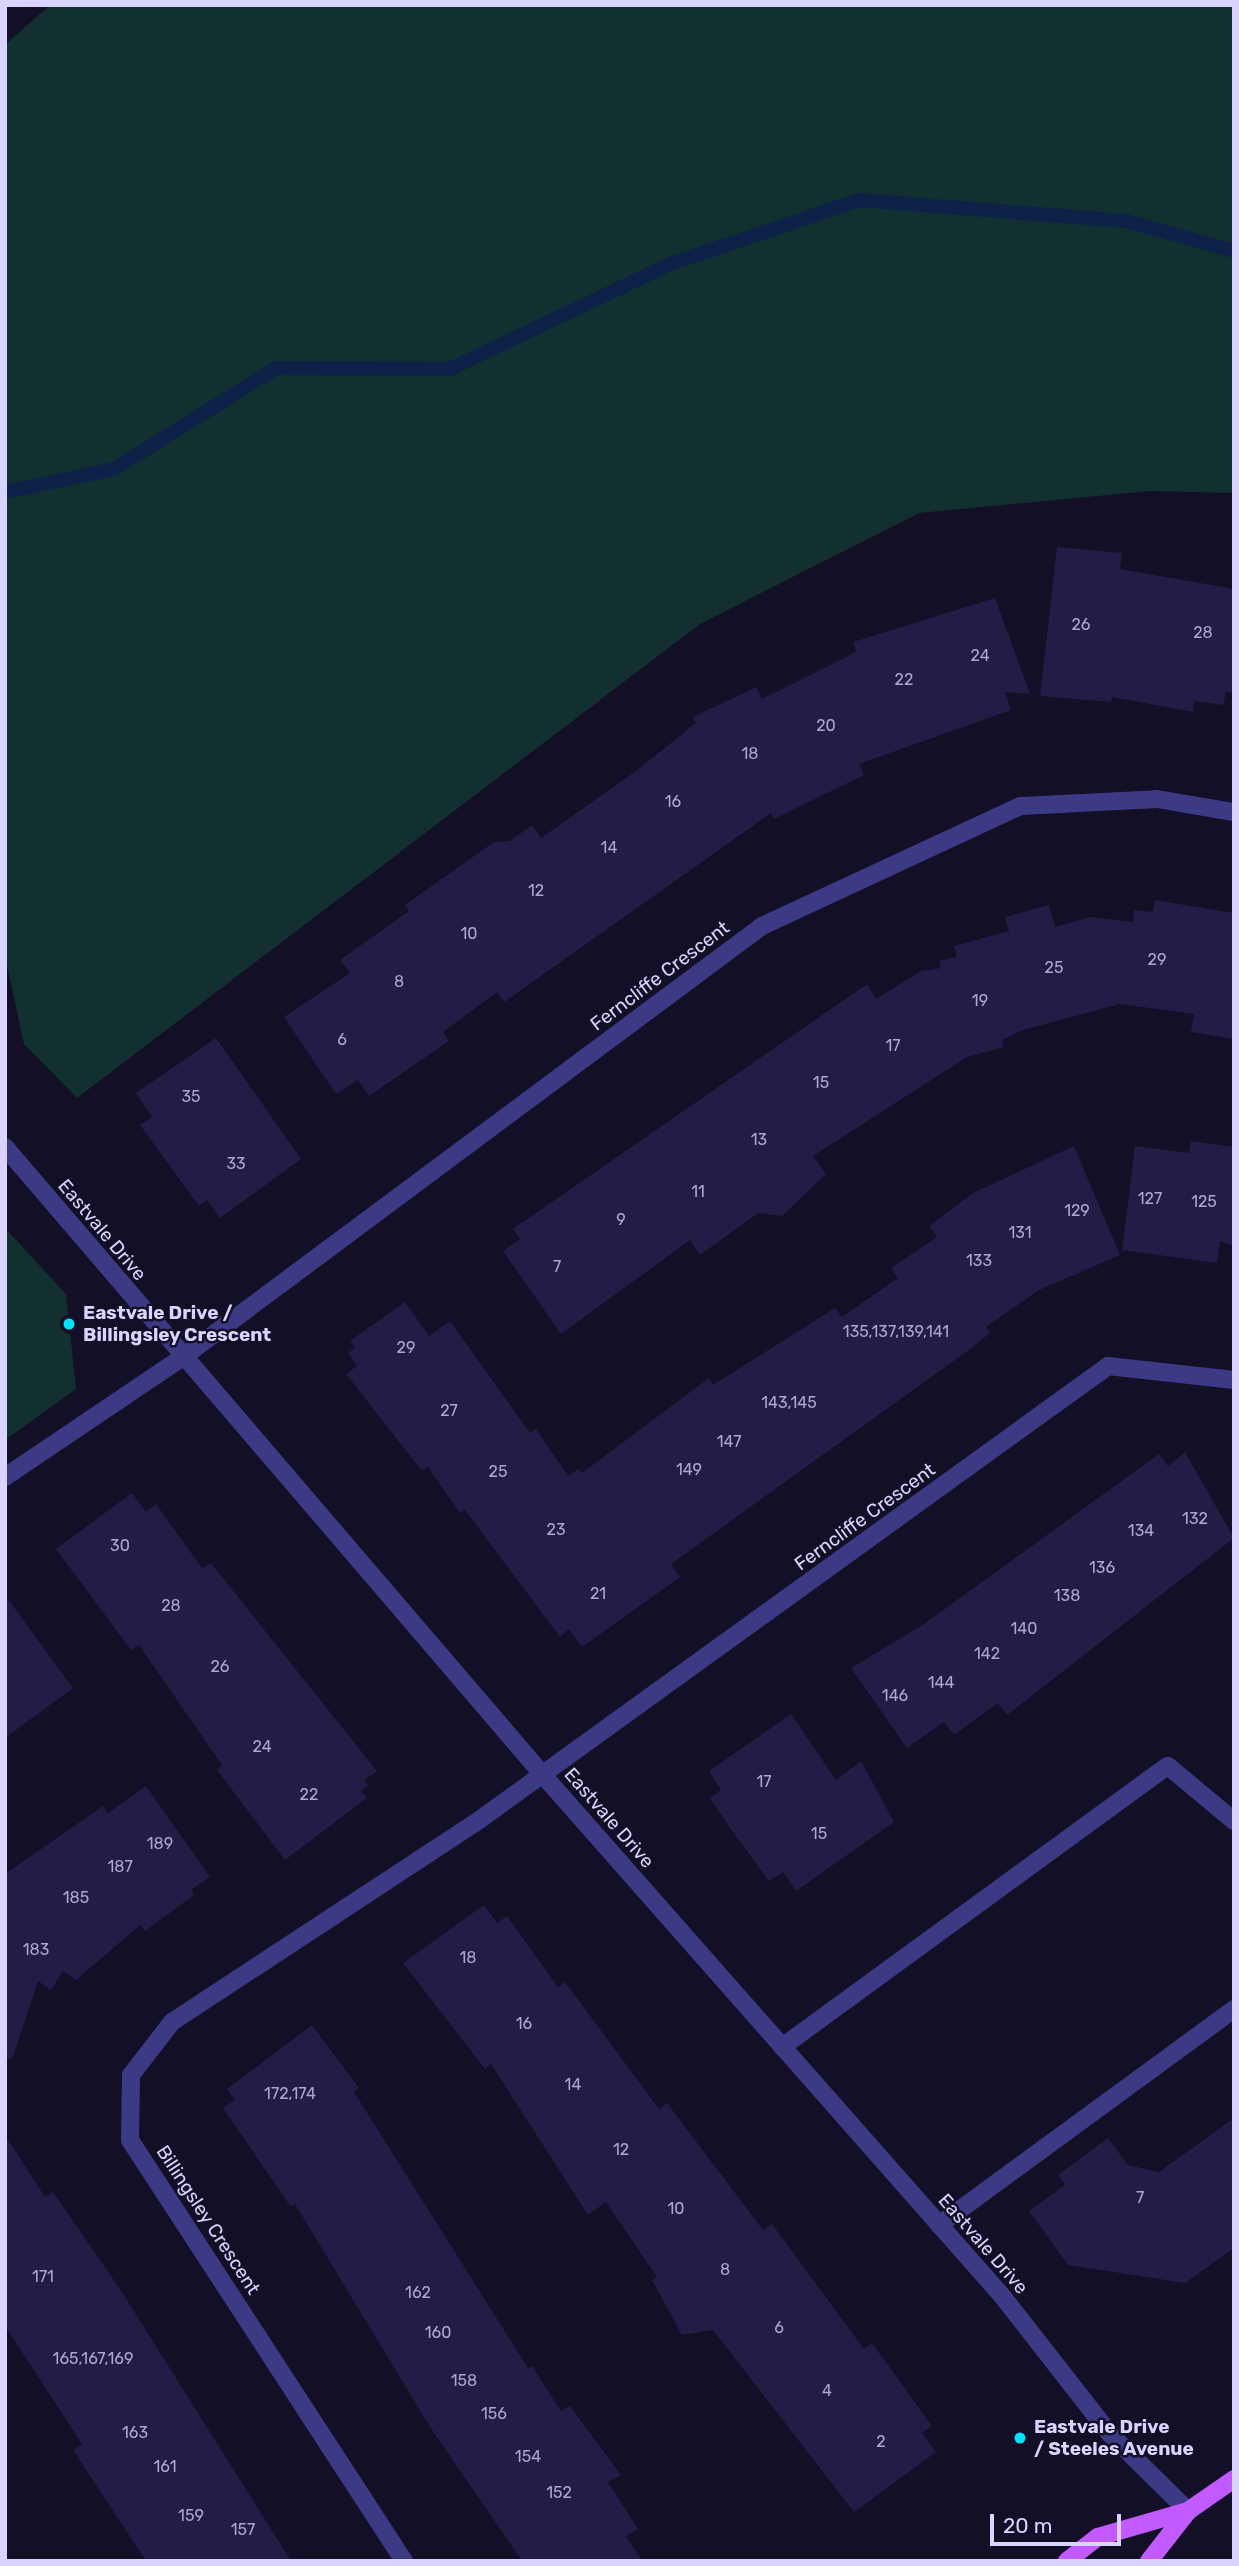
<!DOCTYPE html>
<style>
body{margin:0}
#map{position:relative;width:1239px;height:2566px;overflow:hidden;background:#130f26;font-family:Rubik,sans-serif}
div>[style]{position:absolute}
.green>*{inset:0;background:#12302f}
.stream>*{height:14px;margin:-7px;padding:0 7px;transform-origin:7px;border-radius:7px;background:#0c2248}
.building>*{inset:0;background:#241b47}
.minor>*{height:18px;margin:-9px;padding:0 9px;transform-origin:9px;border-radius:9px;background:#3d3a85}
.major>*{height:18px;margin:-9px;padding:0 9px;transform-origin:9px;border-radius:9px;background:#c25bff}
.dots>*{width:19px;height:19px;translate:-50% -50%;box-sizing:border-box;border:4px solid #130f26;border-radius:50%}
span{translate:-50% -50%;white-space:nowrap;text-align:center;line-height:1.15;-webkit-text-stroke:5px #130f26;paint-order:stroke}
.number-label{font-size:16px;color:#aca6d1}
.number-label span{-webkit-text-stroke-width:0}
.street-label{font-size:19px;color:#d9d4ff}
.poi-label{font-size:19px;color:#d9d4ff;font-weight:700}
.left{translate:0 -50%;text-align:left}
.frame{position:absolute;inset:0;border:7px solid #d9d4ff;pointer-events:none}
.scale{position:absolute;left:990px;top:2514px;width:131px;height:32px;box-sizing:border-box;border:4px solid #d9d4ff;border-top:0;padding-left:9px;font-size:21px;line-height:24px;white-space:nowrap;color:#d9d4ff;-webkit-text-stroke:5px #130f26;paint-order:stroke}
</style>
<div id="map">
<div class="green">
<div style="clip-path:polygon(50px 5px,1234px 5px,1234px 493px,1150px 491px,919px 513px,700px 624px,77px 1098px,24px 1044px,5px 956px,5px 45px)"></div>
<div style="clip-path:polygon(5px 1228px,66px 1294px,76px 1389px,5px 1440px)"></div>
</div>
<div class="stream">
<div style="left:5px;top:492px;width:111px;rotate:-11.9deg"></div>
<div style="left:114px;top:469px;width:191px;rotate:-31.9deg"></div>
<div style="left:276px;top:368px;width:174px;rotate:0.3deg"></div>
<div style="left:450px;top:369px;width:244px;rotate:-25.5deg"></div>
<div style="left:670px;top:264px;width:200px;rotate:-18.7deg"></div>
<div style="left:859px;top:200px;width:268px;rotate:4.5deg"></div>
<div style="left:1126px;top:221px;width:112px;rotate:15.5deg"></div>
</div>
<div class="building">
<div style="clip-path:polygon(1057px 547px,1122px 553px,1120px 569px,1234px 589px,1234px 693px,1226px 692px,1223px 705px,1194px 701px,1193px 712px,1112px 697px,1111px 702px,1040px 696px)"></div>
<div style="clip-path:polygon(995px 598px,1030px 694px,1005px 692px,1011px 710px,859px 764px,864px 775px,774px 819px,771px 813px,504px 1002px,497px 992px,443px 1032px,449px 1041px,369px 1096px,358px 1080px,336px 1094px,284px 1017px,350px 973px,340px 960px,409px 911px,405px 905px,494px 842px,510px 841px,532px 825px,541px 838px,636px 771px,696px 723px,693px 717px,756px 687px,762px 699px,856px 652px,853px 642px)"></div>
<div style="clip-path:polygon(1155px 900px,1234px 913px,1234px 1039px,1191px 1032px,1194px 1014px,1120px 1004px,1023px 1030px,1002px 1040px,1004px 1047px,967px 1057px,813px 1156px,826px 1174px,782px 1216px,758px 1213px,700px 1255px,690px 1240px,561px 1334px,503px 1251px,520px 1239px,513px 1229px,867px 984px,876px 999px,921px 971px,941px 968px,939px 961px,957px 957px,954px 946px,1009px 931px,1005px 917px,1049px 905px,1055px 927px,1090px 917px,1133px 922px,1134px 910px,1153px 912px)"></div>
<div style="clip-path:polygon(216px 1038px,301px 1159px,220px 1218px,207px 1200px,199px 1206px,140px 1125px,152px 1117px,136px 1093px)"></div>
<div style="clip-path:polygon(1191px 1141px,1234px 1147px,1234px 1246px,1220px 1241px,1217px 1263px,1122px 1250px,1135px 1146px,1189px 1153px)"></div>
<div style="clip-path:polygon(1074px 1146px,1120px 1255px,1039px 1290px,986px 1327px,990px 1333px,973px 1347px,671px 1564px,680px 1577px,582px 1647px,569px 1629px,560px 1637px,465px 1510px,460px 1513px,428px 1467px,422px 1471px,346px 1374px,357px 1366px,348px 1353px,355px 1348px,350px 1341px,405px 1302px,429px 1336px,450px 1321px,530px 1433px,536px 1429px,568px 1476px,578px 1469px,582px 1473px,709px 1378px,713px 1385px,835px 1308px,842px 1317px,898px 1278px,891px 1268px,937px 1237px,929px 1226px,973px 1193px)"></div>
<div style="clip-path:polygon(1185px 1452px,1234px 1538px,1007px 1715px,998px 1703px,954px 1735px,944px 1722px,907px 1748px,851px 1668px,924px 1624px,1159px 1454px,1168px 1466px)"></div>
<div style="clip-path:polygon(132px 1493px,146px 1512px,156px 1504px,202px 1568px,211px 1563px,377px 1771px,364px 1780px,368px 1785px,361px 1791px,367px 1798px,285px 1860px,217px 1770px,222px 1765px,139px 1645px,131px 1650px,56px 1549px)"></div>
<div style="clip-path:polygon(5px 1595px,73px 1688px,5px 1738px)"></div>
<div style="clip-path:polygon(791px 1714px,836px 1780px,861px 1761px,894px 1822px,796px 1891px,783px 1872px,769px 1881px,735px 1835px,710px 1798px,721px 1790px,709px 1771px)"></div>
<div style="clip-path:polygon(146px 1786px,210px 1877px,191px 1890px,194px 1895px,145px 1931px,140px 1925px,76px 1980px,63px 1971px,51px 1990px,38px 1981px,12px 2059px,5px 2058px,5px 1874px,103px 1806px,108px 1813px)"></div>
<div style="clip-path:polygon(484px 1905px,497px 1923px,507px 1916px,558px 1987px,565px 1982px,659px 2109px,667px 2103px,763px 2230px,772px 2224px,864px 2349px,872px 2343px,932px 2426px,922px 2433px,936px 2452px,854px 2512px,713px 2330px,682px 2335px,652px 2280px,657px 2277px,606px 2202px,588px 2215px,491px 2064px,485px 2069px,403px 1963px)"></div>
<div style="clip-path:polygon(312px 2025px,359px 2088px,354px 2092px,528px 2368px,532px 2366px,561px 2411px,570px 2406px,621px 2475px,608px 2482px,638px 2529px,626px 2536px,642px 2561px,522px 2561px,430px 2427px,295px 2204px,291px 2207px,223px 2108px,235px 2100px,227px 2089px)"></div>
<div style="clip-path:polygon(1234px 2118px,1234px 2248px,1185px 2283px,1068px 2265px,1029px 2211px,1065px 2185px,1058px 2175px,1108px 2138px,1128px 2165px,1159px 2172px)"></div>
<div style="clip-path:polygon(5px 2135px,45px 2197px,53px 2192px,120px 2289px,291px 2561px,146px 2561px,73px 2450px,82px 2444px,5px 2326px)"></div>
</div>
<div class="minor">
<div style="left:5px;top:1147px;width:827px;rotate:49.41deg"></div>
<div style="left:543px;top:1775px;width:696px;rotate:48.61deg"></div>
<div style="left:1003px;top:2297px;width:174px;rotate:52deg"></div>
<div style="left:1110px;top:2434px;width:110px;rotate:44.6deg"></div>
<div style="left:5px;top:1477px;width:215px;rotate:-34deg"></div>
<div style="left:183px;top:1357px;width:722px;rotate:-36.66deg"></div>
<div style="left:762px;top:926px;width:285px;rotate:-24.9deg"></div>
<div style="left:1021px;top:806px;width:136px;rotate:-2.9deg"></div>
<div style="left:1157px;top:799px;width:78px;rotate:9.6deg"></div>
<div style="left:782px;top:2047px;width:477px;rotate:-36.1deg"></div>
<div style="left:1168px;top:1766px;width:86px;rotate:39.8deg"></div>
<div style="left:939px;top:2225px;width:366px;rotate:-36.2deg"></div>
<div style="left:404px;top:2561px;width:502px;rotate:-123.06deg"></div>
<div style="left:130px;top:2140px;width:65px;rotate:-89.1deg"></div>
<div style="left:131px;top:2075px;width:67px;rotate:-52.3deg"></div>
<div style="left:172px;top:2022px;width:371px;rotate:-33.3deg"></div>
<div style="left:482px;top:1818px;width:772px;rotate:-35.83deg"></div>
<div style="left:1108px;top:1366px;width:127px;rotate:6.3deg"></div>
</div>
<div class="major">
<div style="left:1067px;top:2561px;width:39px;rotate:-38deg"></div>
<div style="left:1098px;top:2537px;width:94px;rotate:-16.1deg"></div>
<div style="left:1149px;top:2561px;width:63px;rotate:-52deg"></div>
<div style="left:1188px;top:2511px;width:56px;rotate:-34.8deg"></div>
</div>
<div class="dots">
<div style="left:69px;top:1324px;background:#00e5ff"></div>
<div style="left:1020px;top:2438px;background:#00e5ff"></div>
</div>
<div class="number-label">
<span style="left:1081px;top:625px">26</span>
<span style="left:1203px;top:633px">28</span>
<span style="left:980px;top:656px">24</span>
<span style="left:904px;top:680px">22</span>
<span style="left:826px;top:726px">20</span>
<span style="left:750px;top:754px">18</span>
<span style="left:673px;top:802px">16</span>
<span style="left:609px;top:848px">14</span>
<span style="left:536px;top:891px">12</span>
<span style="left:469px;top:934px">10</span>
<span style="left:1157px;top:960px">29</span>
<span style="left:1054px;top:968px">25</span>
<span style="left:399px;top:982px">8</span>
<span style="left:980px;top:1001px">19</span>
<span style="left:342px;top:1040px">6</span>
<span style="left:893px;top:1046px">17</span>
<span style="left:821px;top:1083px">15</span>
<span style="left:191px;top:1097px">35</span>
<span style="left:759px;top:1140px">13</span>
<span style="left:236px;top:1164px">33</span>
<span style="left:698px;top:1192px">11</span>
<span style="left:1150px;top:1199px">127</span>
<span style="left:1204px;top:1202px">125</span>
<span style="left:1077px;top:1211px">129</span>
<span style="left:621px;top:1220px">9</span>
<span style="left:1020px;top:1233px">131</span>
<span style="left:979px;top:1261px">133</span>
<span style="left:557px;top:1267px">7</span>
<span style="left:896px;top:1332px">135,137,139,141</span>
<span style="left:406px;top:1348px">29</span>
<span style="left:789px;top:1403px">143,145</span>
<span style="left:449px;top:1411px">27</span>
<span style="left:729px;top:1442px">147</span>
<span style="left:689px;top:1470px">149</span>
<span style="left:498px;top:1472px">25</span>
<span style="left:1195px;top:1519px">132</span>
<span style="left:556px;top:1530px">23</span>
<span style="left:1141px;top:1531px">134</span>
<span style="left:120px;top:1546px">30</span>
<span style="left:1102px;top:1568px">136</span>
<span style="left:598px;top:1594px">21</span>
<span style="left:1067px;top:1596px">138</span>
<span style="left:171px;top:1606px">28</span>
<span style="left:1024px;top:1629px">140</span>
<span style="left:987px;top:1654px">142</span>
<span style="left:220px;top:1667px">26</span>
<span style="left:941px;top:1683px">144</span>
<span style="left:895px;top:1696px">146</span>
<span style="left:262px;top:1747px">24</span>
<span style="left:764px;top:1782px">17</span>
<span style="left:309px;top:1795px">22</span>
<span style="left:819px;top:1834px">15</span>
<span style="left:160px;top:1844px">189</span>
<span style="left:120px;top:1867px">187</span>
<span style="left:76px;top:1898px">185</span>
<span style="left:36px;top:1950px">183</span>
<span style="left:468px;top:1958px">18</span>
<span style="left:524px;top:2024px">16</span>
<span style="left:573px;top:2085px">14</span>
<span style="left:290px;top:2094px">172,174</span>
<span style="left:621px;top:2150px">12</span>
<span style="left:1140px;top:2198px">7</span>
<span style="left:676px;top:2209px">10</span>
<span style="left:725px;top:2270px">8</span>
<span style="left:43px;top:2277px">171</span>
<span style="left:418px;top:2293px">162</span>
<span style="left:779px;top:2328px">6</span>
<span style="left:438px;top:2333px">160</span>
<span style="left:93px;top:2359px">165,167,169</span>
<span style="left:464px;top:2381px">158</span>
<span style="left:827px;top:2391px">4</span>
<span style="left:494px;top:2414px">156</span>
<span style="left:135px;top:2433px">163</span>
<span style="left:881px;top:2442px">2</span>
<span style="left:528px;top:2457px">154</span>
<span style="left:165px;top:2467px">161</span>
<span style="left:559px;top:2493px">152</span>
<span style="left:191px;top:2516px">159</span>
<span style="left:243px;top:2530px">157</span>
</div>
<div class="street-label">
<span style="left:660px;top:976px;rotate:-37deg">Ferncliffe Crescent</span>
<span style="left:102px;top:1230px;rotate:50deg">Eastvale Drive</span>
<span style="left:865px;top:1517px;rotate:-36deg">Ferncliffe Crescent</span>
<span style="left:609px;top:1818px;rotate:49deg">Eastvale Drive</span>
<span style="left:208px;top:2220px;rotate:57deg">Billingsley Crescent</span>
<span style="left:983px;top:2244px;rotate:49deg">Eastvale Drive</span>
</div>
<div class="poi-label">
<span class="left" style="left:83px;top:1324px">Eastvale Drive /<br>Billingsley Crescent</span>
<span class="left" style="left:1034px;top:2438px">Eastvale Drive<br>/ Steeles Avenue</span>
</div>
<div class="frame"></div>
<div class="scale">20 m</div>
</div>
